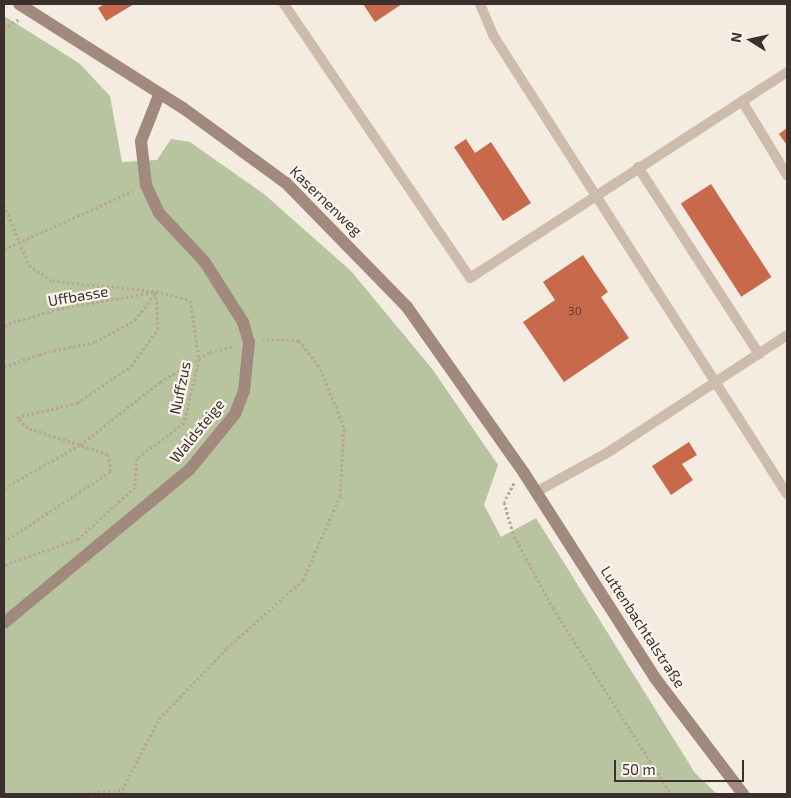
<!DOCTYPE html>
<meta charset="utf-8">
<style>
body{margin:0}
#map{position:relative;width:791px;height:798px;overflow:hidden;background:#f4ebe1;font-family:"Exo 2",sans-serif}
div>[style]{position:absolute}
.green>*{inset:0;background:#b8c4a0}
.building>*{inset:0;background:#c8694b;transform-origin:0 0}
.path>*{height:3px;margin-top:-1.5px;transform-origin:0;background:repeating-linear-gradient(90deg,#b9a596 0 2.5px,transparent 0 5px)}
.lane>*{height:10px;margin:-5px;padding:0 5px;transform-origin:5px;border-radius:5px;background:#cdbbac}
.secondary>*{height:12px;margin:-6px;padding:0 6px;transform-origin:6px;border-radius:6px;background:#a18a7d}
span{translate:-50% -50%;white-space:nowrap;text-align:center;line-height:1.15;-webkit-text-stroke:4.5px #fbf5ee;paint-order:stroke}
.number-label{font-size:12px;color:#5e3e33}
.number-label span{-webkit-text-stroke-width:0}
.street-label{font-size:15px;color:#3b302b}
.frame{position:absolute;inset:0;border:5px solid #3b302b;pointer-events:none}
.north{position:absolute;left:726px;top:15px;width:50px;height:50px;-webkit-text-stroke:4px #fbf5ee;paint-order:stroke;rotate:280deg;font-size:14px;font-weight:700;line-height:20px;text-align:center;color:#3b302b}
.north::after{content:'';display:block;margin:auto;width:18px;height:22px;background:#3b302b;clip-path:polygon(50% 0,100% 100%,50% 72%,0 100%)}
.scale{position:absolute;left:614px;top:760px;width:130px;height:22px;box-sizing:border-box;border:2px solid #3b302b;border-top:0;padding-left:6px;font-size:15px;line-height:18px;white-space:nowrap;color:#3b302b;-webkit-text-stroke:4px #fbf5ee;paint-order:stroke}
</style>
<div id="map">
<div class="green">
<div style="clip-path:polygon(4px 16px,79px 63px,110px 96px,122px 162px,157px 160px,171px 139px,190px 142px,264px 194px,351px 271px,433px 370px,498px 465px,484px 505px,501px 537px,536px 518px,695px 773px,717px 794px,4px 794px)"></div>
</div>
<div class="building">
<div style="clip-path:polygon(104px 4px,134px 4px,106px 21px,98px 8px)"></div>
<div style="clip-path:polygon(363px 4px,402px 4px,375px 22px)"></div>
<div style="clip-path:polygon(787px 128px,787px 145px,779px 134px)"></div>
<div style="clip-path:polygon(466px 139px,475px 153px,491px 142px,531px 203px,503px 221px,454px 147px)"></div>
<div style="left:711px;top:184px;width:111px;height:36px;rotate:57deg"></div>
<div style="clip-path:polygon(583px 255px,608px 292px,601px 297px,629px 338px,564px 382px,523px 322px,555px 300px,543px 282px)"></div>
<div style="clip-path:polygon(689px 442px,697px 455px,682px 464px,693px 480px,671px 495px,652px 466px)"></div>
</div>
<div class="path">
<div style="left:4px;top:29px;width:17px;rotate:-33deg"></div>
<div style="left:4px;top:205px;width:65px;rotate:67.4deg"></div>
<div style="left:29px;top:265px;width:28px;rotate:35deg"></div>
<div style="left:52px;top:281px;width:104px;rotate:5.5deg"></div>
<div style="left:156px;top:291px;width:35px;rotate:15deg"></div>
<div style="left:190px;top:300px;width:60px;rotate:81.3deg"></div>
<div style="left:199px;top:359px;width:66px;rotate:103.2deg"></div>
<div style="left:184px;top:423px;width:59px;rotate:143.3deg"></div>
<div style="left:137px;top:458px;width:29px;rotate:94deg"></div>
<div style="left:135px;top:487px;width:77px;rotate:137.6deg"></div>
<div style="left:78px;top:539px;width:78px;rotate:160.6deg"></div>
<div style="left:4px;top:249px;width:141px;rotate:-24.2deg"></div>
<div style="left:4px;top:325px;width:55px;rotate:-16.8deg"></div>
<div style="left:57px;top:309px;width:97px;rotate:-10deg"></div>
<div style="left:4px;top:367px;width:37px;rotate:-20deg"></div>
<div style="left:39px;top:354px;width:57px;rotate:-12.1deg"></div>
<div style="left:95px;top:342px;width:46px;rotate:-28.8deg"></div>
<div style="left:135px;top:320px;width:35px;rotate:-53deg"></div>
<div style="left:514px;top:483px;width:21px;rotate:118deg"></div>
<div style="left:504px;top:502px;width:35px;rotate:74deg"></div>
<div style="left:514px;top:536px;width:82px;rotate:61.6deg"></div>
<div style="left:553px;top:608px;width:220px;rotate:57.6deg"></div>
<div style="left:4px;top:488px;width:87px;rotate:-29.5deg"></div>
<div style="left:80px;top:445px;width:102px;rotate:-38.2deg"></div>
<div style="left:160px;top:382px;width:58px;rotate:-31deg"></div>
<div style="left:210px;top:352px;width:26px;rotate:-13deg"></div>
<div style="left:4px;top:542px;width:128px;rotate:-33.6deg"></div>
<div style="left:111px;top:471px;width:17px;rotate:-100deg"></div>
<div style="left:108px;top:454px;width:84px;rotate:-162deg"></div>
<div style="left:28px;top:428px;width:16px;rotate:-135deg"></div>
<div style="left:17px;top:417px;width:62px;rotate:-13.1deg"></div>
<div style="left:77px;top:403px;width:65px;rotate:-34.4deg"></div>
<div style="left:131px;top:366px;width:46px;rotate:-53.9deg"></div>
<div style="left:158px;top:329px;width:38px;rotate:-93deg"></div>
<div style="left:78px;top:794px;width:43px;rotate:-5.3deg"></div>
<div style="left:120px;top:794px;width:85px;rotate:-62.5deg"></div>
<div style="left:159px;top:719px;width:98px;rotate:-46.2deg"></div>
<div style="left:227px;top:648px;width:102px;rotate:-41.8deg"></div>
<div style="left:303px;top:580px;width:92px;rotate:-66.2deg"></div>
<div style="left:340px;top:496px;width:69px;rotate:-86.7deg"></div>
<div style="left:344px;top:427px;width:66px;rotate:-112.3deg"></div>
<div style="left:319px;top:366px;width:33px;rotate:-128deg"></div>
<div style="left:299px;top:340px;width:36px;rotate:-178deg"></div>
</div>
<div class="lane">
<div style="left:284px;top:4px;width:331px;rotate:55.8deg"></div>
<div style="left:470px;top:278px;width:378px;rotate:-33deg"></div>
<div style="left:480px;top:4px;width:34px;rotate:67deg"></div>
<div style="left:493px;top:35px;width:545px;rotate:57.36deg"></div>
<div style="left:742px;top:101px;width:87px;rotate:58.7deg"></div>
<div style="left:638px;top:167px;width:223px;rotate:57.1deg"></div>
<div style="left:536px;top:492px;width:81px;rotate:-28.8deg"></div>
<div style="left:607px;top:453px;width:215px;rotate:-33.2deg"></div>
</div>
<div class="secondary">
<div style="left:19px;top:4px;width:194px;rotate:32.4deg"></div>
<div style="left:183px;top:108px;width:127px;rotate:36.1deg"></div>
<div style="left:286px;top:183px;width:173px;rotate:45.7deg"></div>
<div style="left:407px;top:307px;width:203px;rotate:54.8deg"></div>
<div style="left:524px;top:473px;width:243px;rotate:57.4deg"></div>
<div style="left:655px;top:678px;width:146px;rotate:52.8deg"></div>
<div style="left:4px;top:623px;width:241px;rotate:-39.6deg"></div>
<div style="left:190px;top:469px;width:71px;rotate:-50.7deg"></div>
<div style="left:235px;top:414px;width:25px;rotate:-69deg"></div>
<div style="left:244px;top:391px;width:49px;rotate:-84.2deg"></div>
<div style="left:249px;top:342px;width:21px;rotate:-107deg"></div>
<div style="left:243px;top:322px;width:72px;rotate:-122.6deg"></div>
<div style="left:204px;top:261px;width:66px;rotate:-133.2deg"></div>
<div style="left:159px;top:213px;width:31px;rotate:-115deg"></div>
<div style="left:146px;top:185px;width:44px;rotate:-96.5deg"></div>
<div style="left:141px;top:141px;width:49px;rotate:-68.6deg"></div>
</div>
<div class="number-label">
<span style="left:575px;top:311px">30</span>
</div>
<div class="street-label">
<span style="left:326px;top:201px;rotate:44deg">Kasernenweg</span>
<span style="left:78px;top:296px;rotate:-10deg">Uffbasse</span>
<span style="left:180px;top:388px;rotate:-78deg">Nuffzus</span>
<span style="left:197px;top:431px;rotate:-51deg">Waldsteige</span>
<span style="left:643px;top:627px;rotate:57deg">Luttenbachtalstraße</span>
</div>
<div class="frame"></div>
<div class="north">N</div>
<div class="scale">50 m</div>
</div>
